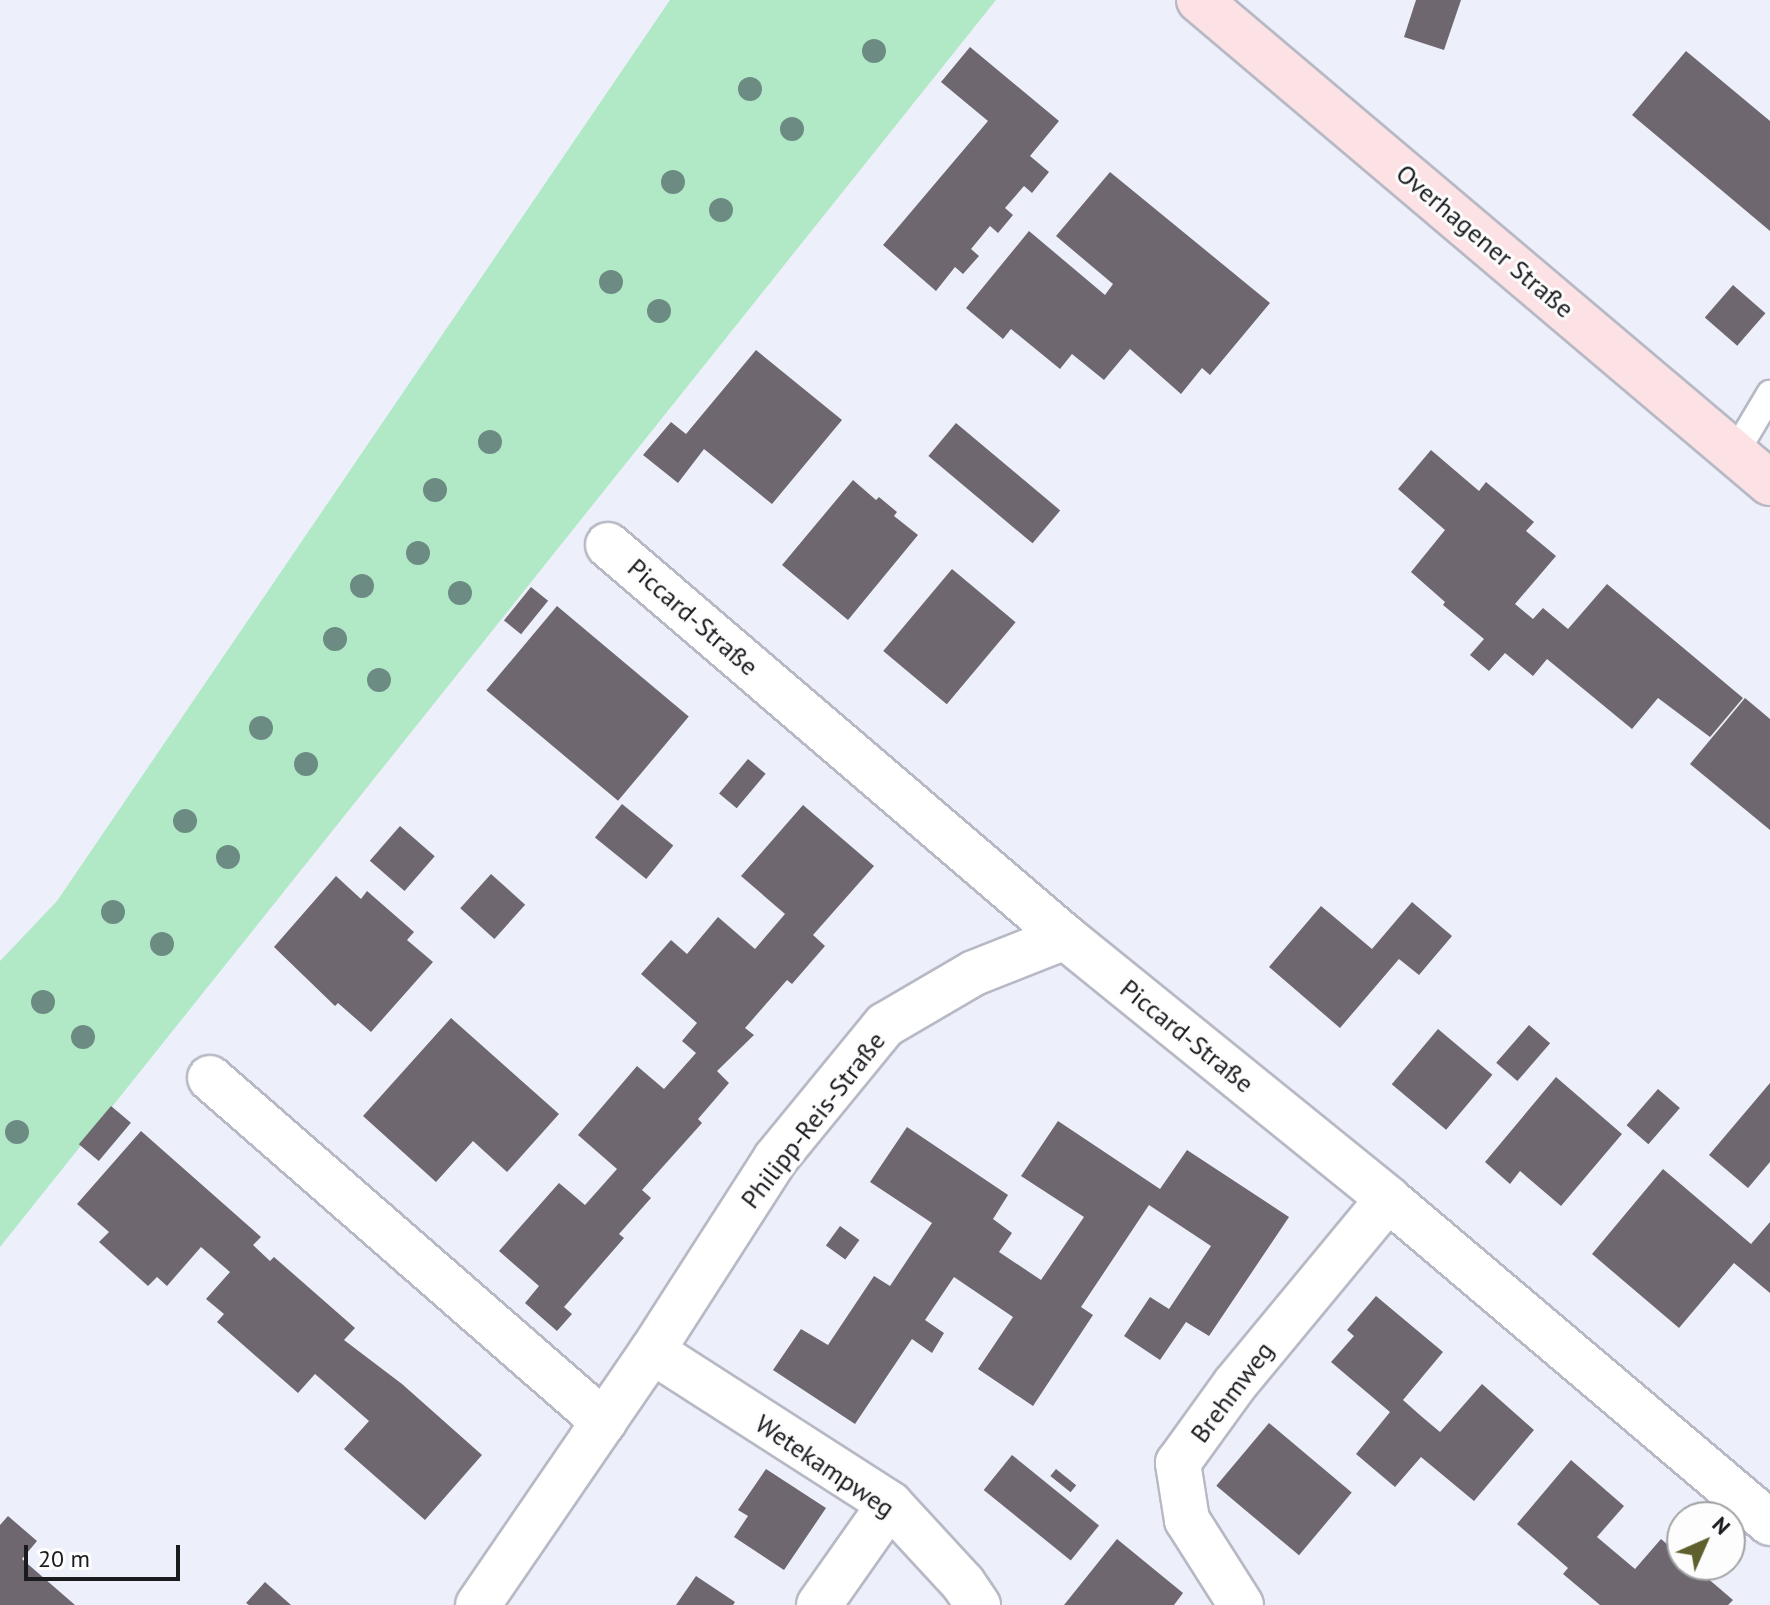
<!DOCTYPE html>
<meta charset="utf-8">
<style>
body{margin:0}
#map{position:relative;width:1770px;height:1605px;overflow:hidden;background:#edf0fb;font-family:"PT Sans",sans-serif}
div>[style]{position:absolute}
.green>*{inset:0;background:#b1e9c7}
.building>*{inset:0;background:#6e6770;transform-origin:0 0}
.roads{filter:drop-shadow(2px 0 #b7b9c4) drop-shadow(-2px 0 #b7b9c4) drop-shadow(0 2px #b7b9c4) drop-shadow(0 -2px #b7b9c4)}
.service>*{height:26px;margin:-13px;padding:0 13px;transform-origin:13px;border-radius:13px;background:#fff}
.minor>*{height:44px;margin:-22px;padding:0 22px;transform-origin:22px;border-radius:22px;background:#fff}
.secondary>*{height:44px;margin:-22px;padding:0 22px;transform-origin:22px;border-radius:22px;background:#fce2e5}
.trees>*{width:24px;height:24px;margin:-12px;border-radius:50%;background:#6c8c83}
span{translate:-50% -50%;white-space:nowrap;text-align:center;line-height:1.15;-webkit-text-stroke:6px #fdfdfd;paint-order:stroke}
.street-label{font-size:26px;color:#1a1b1f}
.north{position:absolute;left:1666px;top:1501px;width:80px;height:80px;box-sizing:border-box;background:#fdfdfd;border:2px solid #a2a3a4;border-radius:50%;rotate:45deg;font-size:22px;font-weight:700;line-height:32px;text-align:center;color:#1a1b1f}
.north::after{content:'';display:block;margin:auto;width:28px;height:36px;background:#5f602d;clip-path:polygon(50% 0,100% 100%,50% 72%,0 100%)}
.scale{position:absolute;left:24px;top:1545px;width:156px;height:36px;box-sizing:border-box;border:4px solid #1a1b1f;border-top:0;padding-left:10px;font-size:24px;line-height:28px;white-space:nowrap;color:#1a1b1f;-webkit-text-stroke:6px #fdfdfd;paint-order:stroke}
</style>
<div id="map">
<div class="green">
<div style="clip-path:polygon(670px 0,996px 0,0 1247px,0 961px,57px 901px)"></div>
</div>
<div class="building">
<div style="clip-path:polygon(1416px 0,1461px 0,1444px 50px,1404px 37px)"></div>
<div style="clip-path:polygon(970px 47px,1059px 121px,1030px 156px,1049px 172px,1032px 193px,1024px 186px,1005px 208px,1013px 215px,998px 233px,990px 226px,971px 249px,979px 256px,963px 274px,955px 267px,936px 291px,883px 245px,988px 121px,941px 82px)"></div>
<div style="clip-path:polygon(1686px 51px,1770px 121px,1770px 231px,1632px 115px)"></div>
<div style="clip-path:polygon(1110px 172px,1270px 303px,1210px 375px,1202px 368px,1181px 394px,1130px 349px,1104px 380px,1072px 354px,1060px 369px,1011px 329px,1003px 339px,966px 308px,1029px 231px,1105px 295px,1113px 284px,1056px 236px)"></div>
<div style="left:1733px;top:285px;width:43px;height:43px;rotate:41deg"></div>
<div style="clip-path:polygon(756px 350px,842px 420px,772px 504px,704px 449px,678px 483px,643px 455px,671px 422px,686px 434px)"></div>
<div style="left:956px;top:423px;width:136px;height:43px;rotate:40deg"></div>
<div style="clip-path:polygon(1431px 450px,1479px 491px,1486px 482px,1534px 522px,1526px 531px,1556px 556px,1515px 604px,1533px 619px,1543px 608px,1568px 629px,1607px 584px,1743px 698px,1710px 737px,1658px 698px,1632px 729px,1547px 659px,1533px 676px,1505px 653px,1489px 671px,1470px 655px,1484px 639px,1443px 605px,1445px 602px,1411px 572px,1445px 530px,1398px 489px)"></div>
<div style="clip-path:polygon(853px 480px,876px 500px,879px 497px,897px 512px,894px 516px,918px 535px,848px 620px,782px 565px)"></div>
<div style="left:952px;top:569px;width:83px;height:107px;rotate:40deg"></div>
<div style="left:531px;top:587px;width:22px;height:43px;rotate:39deg"></div>
<div style="left:557px;top:606px;width:172px;height:110px;rotate:40deg"></div>
<div style="clip-path:polygon(1745px 698px,1770px 719px,1770px 830px,1690px 764px)"></div>
<div style="left:748px;top:759px;width:23px;height:45px;rotate:40deg"></div>
<div style="left:622px;top:804px;width:66px;height:43px;rotate:39deg"></div>
<div style="clip-path:polygon(803px 805px,874px 866px,813px 935px,825px 946px,792px 984px,787px 980px,745px 1028px,754px 1035px,717px 1071px,729px 1083px,698px 1119px,702px 1123px,642px 1190px,651px 1198px,619px 1234px,624px 1238px,564px 1307px,572px 1314px,557px 1331px,525px 1303px,539px 1286px,499px 1251px,559px 1183px,585px 1205px,617px 1169px,578px 1135px,637px 1066px,664px 1089px,696px 1053px,682px 1041px,697px 1023px,641px 974px,671px 940px,687px 954px,718px 917px,755px 949px,785px 914px,741px 876px)"></div>
<div style="left:400px;top:826px;width:46px;height:46px;rotate:41deg"></div>
<div style="left:491px;top:874px;width:46px;height:46px;rotate:42deg"></div>
<div style="clip-path:polygon(336px 876px,361px 899px,367px 891px,414px 932px,407px 940px,433px 962px,371px 1032px,338px 1003px,335px 1006px,274px 947px)"></div>
<div style="clip-path:polygon(1412px 902px,1452px 936px,1419px 975px,1399px 959px,1340px 1028px,1269px 967px,1321px 906px,1372px 949px)"></div>
<div style="clip-path:polygon(451px 1018px,559px 1114px,507px 1172px,473px 1141px,436px 1182px,363px 1116px)"></div>
<div style="left:1529px;top:1025px;width:28px;height:50px;rotate:41deg"></div>
<div style="left:1438px;top:1029px;width:71px;height:72px;rotate:40deg"></div>
<div style="clip-path:polygon(1556px 1077px,1622px 1134px,1561px 1206px,1520px 1171px,1510px 1184px,1485px 1162px)"></div>
<div style="clip-path:polygon(1770px 1083px,1770px 1162px,1748px 1188px,1709px 1155px)"></div>
<div style="left:1658px;top:1089px;width:29px;height:48px;rotate:41deg"></div>
<div style="left:111px;top:1106px;width:26px;height:50px;rotate:40deg"></div>
<div style="clip-path:polygon(1058px 1121px,1160px 1189px,1187px 1150px,1289px 1217px,1209px 1336px,1186px 1322px,1160px 1360px,1124px 1336px,1150px 1297px,1169px 1309px,1211px 1246px,1149px 1205px,1081px 1307px,1093px 1315px,1033px 1406px,978px 1369px,1013px 1317px,954px 1277px,925px 1320px,944px 1333px,932px 1353px,912px 1339px,855px 1424px,773px 1370px,801px 1329px,828px 1345px,874px 1276px,890px 1286px,932px 1223px,870px 1182px,907px 1127px,1008px 1195px,993px 1219px,1012px 1233px,999px 1252px,1041px 1280px,1084px 1217px,1021px 1176px)"></div>
<div style="clip-path:polygon(141px 1131px,261px 1237px,253px 1245px,270px 1261px,274px 1257px,355px 1328px,344px 1340px,402px 1384px,482px 1455px,425px 1520px,344px 1449px,369px 1421px,315px 1374px,298px 1393px,217px 1322px,224px 1314px,206px 1299px,230px 1272px,201px 1247px,167px 1286px,157px 1277px,148px 1286px,99px 1242px,109px 1232px,77px 1204px)"></div>
<div style="clip-path:polygon(1663px 1169px,1751px 1244px,1770px 1222px,1770px 1293px,1734px 1263px,1679px 1328px,1592px 1254px)"></div>
<div style="left:840px;top:1226px;width:24px;height:24px;rotate:36deg"></div>
<div style="clip-path:polygon(1376px 1296px,1443px 1352px,1403px 1400px,1421px 1416px,1440px 1432px,1482px 1384px,1534px 1430px,1474px 1501px,1421px 1457px,1395px 1487px,1356px 1454px,1390px 1412px,1331px 1362px,1354px 1336px,1347px 1330px)"></div>
<div style="left:1269px;top:1423px;width:108px;height:82px;rotate:40deg"></div>
<div style="left:1012px;top:1455px;width:112px;height:45px;rotate:39deg"></div>
<div style="clip-path:polygon(1571px 1460px,1624px 1506px,1597px 1537px,1635px 1569px,1661px 1539px,1682px 1557px,1682px 1565px,1692px 1565px,1733px 1600px,1728px 1605px,1600px 1605px,1563px 1574px,1568px 1568px,1517px 1524px)"></div>
<div style="clip-path:polygon(766px 1469px,826px 1508px,784px 1570px,734px 1537px,748px 1516px,738px 1510px)"></div>
<div style="left:1056px;top:1469px;width:26px;height:9px;rotate:39deg"></div>
<div style="clip-path:polygon(8px 1516px,37px 1541px,22px 1559px,75px 1605px,0 1605px,0 1525px)"></div>
<div style="clip-path:polygon(1117px 1539px,1183px 1593px,1174px 1605px,1064px 1605px)"></div>
<div style="clip-path:polygon(696px 1576px,735px 1602px,733px 1605px,676px 1605px)"></div>
<div style="clip-path:polygon(265px 1582px,291px 1605px,249px 1605px,246px 1603px)"></div>
</div>
<div class="roads">
<div class="service">
<div style="left:1735px;top:453px;width:69px;rotate:-59.3deg"></div>
</div>
<div class="minor">
<div style="left:608px;top:545px;width:602px;rotate:40.62deg"></div>
<div style="left:1065px;top:937px;width:416px;rotate:39deg"></div>
<div style="left:1388px;top:1199px;width:501px;rotate:40.3deg"></div>
<div style="left:210px;top:1078px;width:523px;rotate:41.12deg"></div>
<div style="left:652px;top:1351px;width:283px;rotate:32.7deg"></div>
<div style="left:890px;top:1504px;width:108px;rotate:47.3deg"></div>
<div style="left:963px;top:1583px;width:27px;rotate:56deg"></div>
<div style="left:478px;top:1605px;width:308px;rotate:-55.6deg"></div>
<div style="left:652px;top:1351px;width:229px;rotate:-57.3deg"></div>
<div style="left:776px;top:1158px;width:172px;rotate:-50.7deg"></div>
<div style="left:885px;top:1025px;width:103px;rotate:-30.3deg"></div>
<div style="left:974px;top:973px;width:98px;rotate:-21.6deg"></div>
<div style="left:819px;top:1605px;width:123px;rotate:-54.9deg"></div>
<div style="left:1241px;top:1605px;width:101px;rotate:-122.4deg"></div>
<div style="left:1187px;top:1520px;width:58px;rotate:-99deg"></div>
<div style="left:1178px;top:1463px;width:97px;rotate:-54.2deg"></div>
<div style="left:1235px;top:1384px;width:240px;rotate:-50.4deg"></div>
</div>
<div class="secondary">
<div style="left:1199px;top:0;width:748px;rotate:40.23deg"></div>
</div>
</div>
<div class="trees">
<div style="left:874px;top:51px"></div>
<div style="left:750px;top:89px"></div>
<div style="left:792px;top:129px"></div>
<div style="left:673px;top:182px"></div>
<div style="left:721px;top:210px"></div>
<div style="left:611px;top:282px"></div>
<div style="left:659px;top:311px"></div>
<div style="left:490px;top:442px"></div>
<div style="left:435px;top:490px"></div>
<div style="left:418px;top:553px"></div>
<div style="left:362px;top:586px"></div>
<div style="left:460px;top:593px"></div>
<div style="left:335px;top:639px"></div>
<div style="left:379px;top:680px"></div>
<div style="left:261px;top:728px"></div>
<div style="left:306px;top:764px"></div>
<div style="left:185px;top:821px"></div>
<div style="left:228px;top:857px"></div>
<div style="left:113px;top:912px"></div>
<div style="left:162px;top:944px"></div>
<div style="left:43px;top:1002px"></div>
<div style="left:83px;top:1037px"></div>
<div style="left:17px;top:1132px"></div>
</div>
<div class="street-label">
<span style="left:1485px;top:241px;rotate:40deg">Overhagener Straße</span>
<span style="left:693px;top:617px;rotate:41deg">Piccard-Straße</span>
<span style="left:1187px;top:1036px;rotate:39deg">Piccard-Straße</span>
<span style="left:813px;top:1120px;rotate:-52deg">Philipp-Reis-Straße</span>
<span style="left:1232px;top:1392px;rotate:-53deg">Brehmweg</span>
<span style="left:825px;top:1466px;rotate:34deg">Wetekampweg</span>
</div>
<div class="north">N</div>
<div class="scale">20 m</div>
</div>
